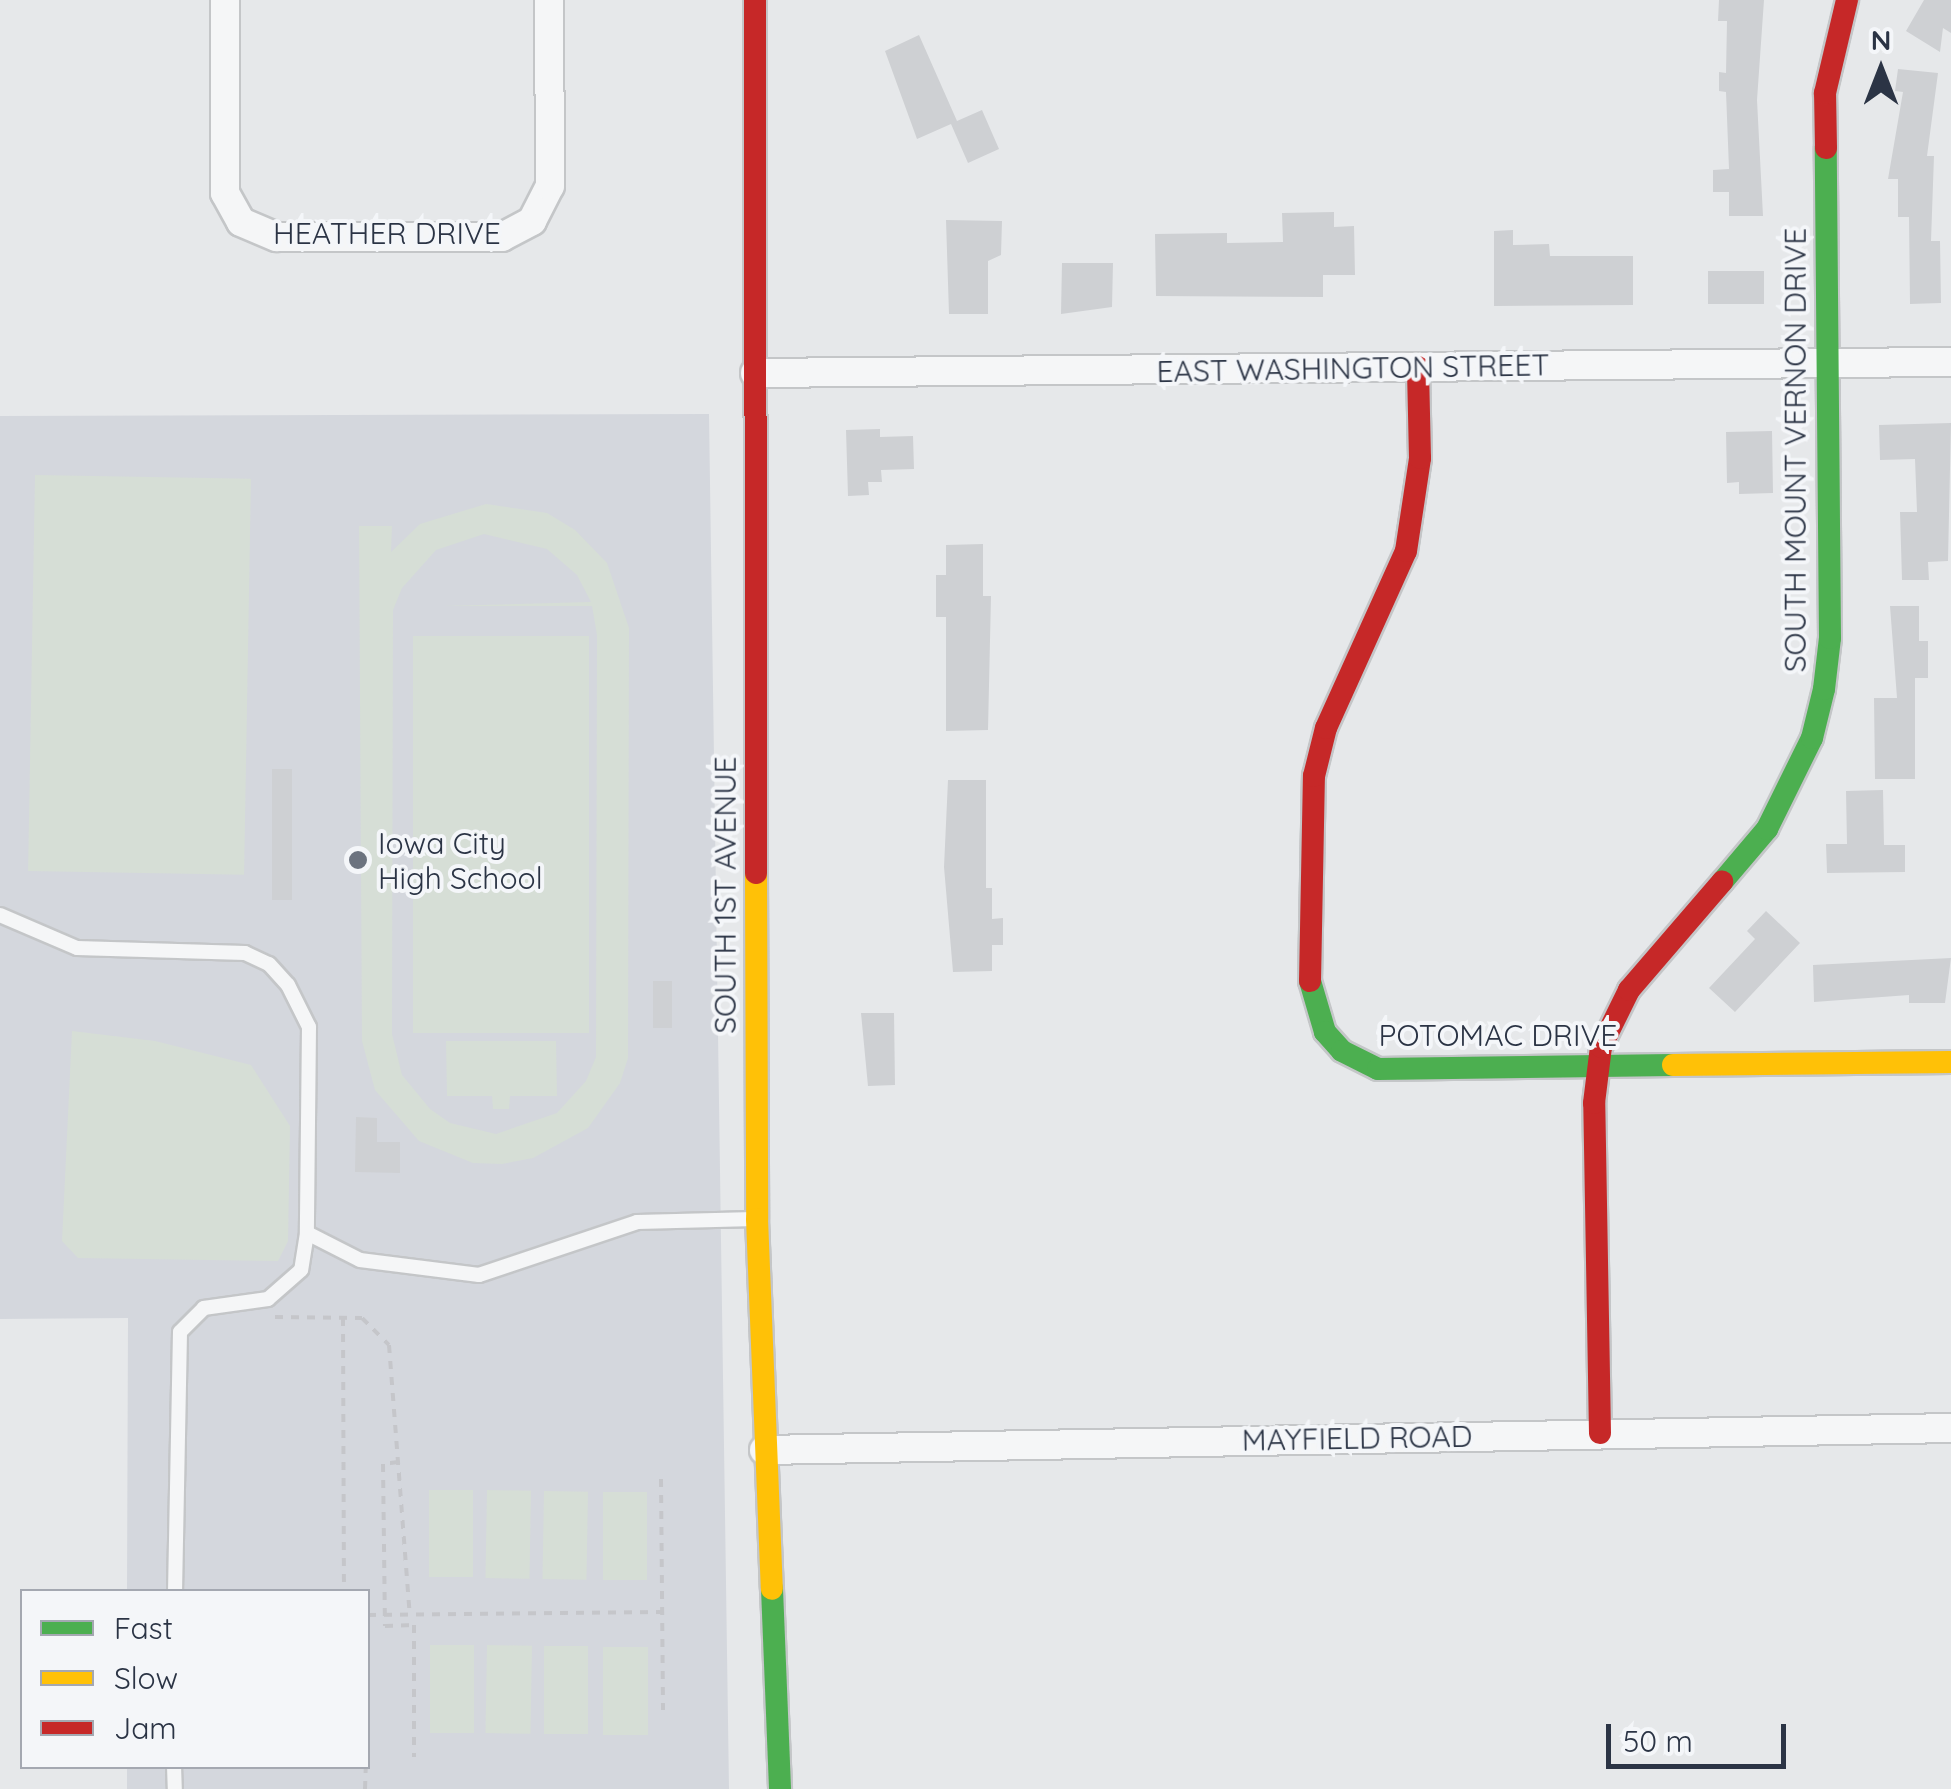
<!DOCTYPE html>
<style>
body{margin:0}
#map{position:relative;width:1951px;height:1789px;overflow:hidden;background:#e6e8ea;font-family:Quicksand,sans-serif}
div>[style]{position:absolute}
.built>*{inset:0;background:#d4d7dd}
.green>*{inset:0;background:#d6ded6;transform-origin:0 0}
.building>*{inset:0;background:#ced0d3;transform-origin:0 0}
.path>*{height:4px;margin-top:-2px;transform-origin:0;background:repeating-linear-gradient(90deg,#c5c6ca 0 8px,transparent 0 16px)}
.roads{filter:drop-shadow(2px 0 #c4c6c8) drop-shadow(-2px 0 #c4c6c8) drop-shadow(0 2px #c4c6c8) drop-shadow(0 -2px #c4c6c8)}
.lane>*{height:14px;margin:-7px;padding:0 7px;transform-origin:7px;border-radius:7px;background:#f5f6f7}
.street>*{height:28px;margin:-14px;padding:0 14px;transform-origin:14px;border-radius:14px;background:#f5f6f7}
.fast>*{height:22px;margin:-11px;padding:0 11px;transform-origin:11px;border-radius:11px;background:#4caf50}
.slow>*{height:22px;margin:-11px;padding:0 11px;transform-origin:11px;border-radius:11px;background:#ffc107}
.jam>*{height:22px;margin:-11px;padding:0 11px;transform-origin:11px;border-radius:11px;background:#c62828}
.dots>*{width:28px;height:28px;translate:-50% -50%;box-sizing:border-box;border:5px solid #f4f6f9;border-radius:50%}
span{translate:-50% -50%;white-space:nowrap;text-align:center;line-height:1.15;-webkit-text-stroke:8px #f4f6f9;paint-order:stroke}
.street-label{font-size:30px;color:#2b3445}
.poi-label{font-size:30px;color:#2b3445}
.left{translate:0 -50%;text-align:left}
.legend{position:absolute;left:20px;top:1589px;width:350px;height:180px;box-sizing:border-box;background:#f4f6f9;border:2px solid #a4a8b1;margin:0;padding:12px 18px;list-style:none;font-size:30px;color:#2b3445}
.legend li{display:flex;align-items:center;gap:20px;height:50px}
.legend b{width:50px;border:2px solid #a4a8b1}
.north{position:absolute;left:1831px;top:20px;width:100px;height:100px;-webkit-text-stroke:8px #f4f6f9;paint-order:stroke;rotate:0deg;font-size:28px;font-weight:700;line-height:40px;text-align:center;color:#2b3445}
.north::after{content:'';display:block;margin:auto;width:35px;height:45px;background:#2b3445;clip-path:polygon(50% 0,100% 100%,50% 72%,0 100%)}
.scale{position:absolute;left:1606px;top:1724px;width:180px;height:45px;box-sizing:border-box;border:5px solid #2b3445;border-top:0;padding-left:12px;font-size:30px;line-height:35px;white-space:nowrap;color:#2b3445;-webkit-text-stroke:8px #f4f6f9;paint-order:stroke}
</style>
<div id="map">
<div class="built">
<div style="clip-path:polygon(709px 414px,729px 1789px,127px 1789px,127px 1767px,368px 1766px,368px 1592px,127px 1591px,128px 1318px,0 1319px,0 416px)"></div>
</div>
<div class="green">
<div style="left:35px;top:475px;width:216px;height:396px;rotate:1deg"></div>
<div style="clip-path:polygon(evenodd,486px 504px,547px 513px,575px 530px,607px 563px,629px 628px,628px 1058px,620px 1083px,588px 1128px,533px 1158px,502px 1164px,473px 1163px,419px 1141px,375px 1090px,362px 1041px,359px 526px,392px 526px,391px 552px,420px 524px,486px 504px,484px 534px,547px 549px,577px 575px,591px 602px,442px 606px,592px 606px,597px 635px,596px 1057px,586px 1081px,557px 1113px,496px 1134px,450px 1123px,430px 1109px,402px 1075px,392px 1034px,393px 610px,402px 588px,436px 550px,484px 534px)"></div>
<div style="left:413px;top:636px;width:176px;height:397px"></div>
<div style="clip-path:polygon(72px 1031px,155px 1041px,251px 1065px,290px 1126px,288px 1241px,278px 1261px,78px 1258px,62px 1241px)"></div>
<div style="clip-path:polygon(446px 1041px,556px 1041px,557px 1096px,510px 1096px,509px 1109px,493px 1109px,492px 1096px,447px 1096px)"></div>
<div style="left:429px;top:1490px;width:44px;height:87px"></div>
<div style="left:487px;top:1490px;width:44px;height:88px;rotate:1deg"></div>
<div style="left:544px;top:1491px;width:44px;height:88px;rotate:1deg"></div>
<div style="left:603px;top:1492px;width:44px;height:88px"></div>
<div style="left:430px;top:1645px;width:44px;height:88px"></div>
<div style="left:487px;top:1645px;width:45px;height:88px;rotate:1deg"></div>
<div style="left:544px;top:1646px;width:44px;height:88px"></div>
<div style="left:603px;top:1647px;width:45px;height:88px"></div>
</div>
<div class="building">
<div style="clip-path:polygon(1719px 0,1764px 0,1757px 100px,1763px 216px,1729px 216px,1729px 192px,1713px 192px,1713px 170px,1729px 169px,1726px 92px,1719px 91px,1719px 72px,1726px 73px,1727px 21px,1718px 21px)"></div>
<div style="clip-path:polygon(1924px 0,1951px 0,1951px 33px,1943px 28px,1940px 52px,1906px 31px)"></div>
<div style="clip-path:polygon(919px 35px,957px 121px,982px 110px,999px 149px,968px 163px,951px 124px,917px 139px,885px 51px)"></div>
<div style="clip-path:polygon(1898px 69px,1938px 73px,1927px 156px,1934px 156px,1931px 241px,1940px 241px,1941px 303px,1910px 304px,1909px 217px,1898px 217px,1898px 179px,1888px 179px,1903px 92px,1895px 91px)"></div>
<div style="clip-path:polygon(1334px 212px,1334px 227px,1354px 226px,1355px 275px,1323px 275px,1323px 297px,1156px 296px,1155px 234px,1227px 233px,1227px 243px,1283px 242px,1282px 213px)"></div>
<div style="clip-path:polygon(946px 220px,1002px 221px,1001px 255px,988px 261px,988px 314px,949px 314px)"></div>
<div style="clip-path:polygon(1513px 230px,1513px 245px,1549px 244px,1550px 256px,1633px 256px,1633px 305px,1494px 306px,1494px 231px)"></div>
<div style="clip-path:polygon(1062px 263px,1113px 263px,1112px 307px,1061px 314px)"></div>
<div style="left:1708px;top:271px;width:56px;height:33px"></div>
<div style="clip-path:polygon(1951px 423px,1948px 561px,1928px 562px,1929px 580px,1902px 580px,1900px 512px,1917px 512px,1915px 459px,1880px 460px,1879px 425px)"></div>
<div style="clip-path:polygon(880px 429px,880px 437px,913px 436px,914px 469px,881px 470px,882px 482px,868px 482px,869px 495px,848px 496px,846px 430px)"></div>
<div style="clip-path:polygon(1772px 431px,1773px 493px,1739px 494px,1739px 482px,1727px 483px,1726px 432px)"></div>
<div style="clip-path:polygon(983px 544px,983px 596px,991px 596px,988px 730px,946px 731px,946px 617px,936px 617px,936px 575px,946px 575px,946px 545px)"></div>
<div style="clip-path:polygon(1890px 606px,1919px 606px,1919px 641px,1928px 641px,1928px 678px,1915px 678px,1915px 779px,1875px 779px,1874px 698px,1897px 698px)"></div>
<div style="left:272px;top:769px;width:20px;height:131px"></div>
<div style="clip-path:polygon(948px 780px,986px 780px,986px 888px,992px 888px,992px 919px,1003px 918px,1003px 945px,992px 945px,992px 971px,953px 972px,944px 867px)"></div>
<div style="clip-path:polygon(1883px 790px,1884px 845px,1905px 845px,1905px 872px,1827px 873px,1826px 844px,1847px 844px,1846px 791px)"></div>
<div style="clip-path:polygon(1766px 911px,1800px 943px,1735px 1012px,1709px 988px,1755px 939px,1747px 931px)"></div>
<div style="clip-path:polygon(1951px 958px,1945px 1003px,1909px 1003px,1909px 995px,1814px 1002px,1813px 965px)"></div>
<div style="left:653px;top:981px;width:19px;height:47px"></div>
<div style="clip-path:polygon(861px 1013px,894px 1013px,895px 1085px,868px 1086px)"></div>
<div style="clip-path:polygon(356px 1117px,377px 1118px,377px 1142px,400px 1142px,400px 1173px,355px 1172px)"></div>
</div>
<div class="path">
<div style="left:275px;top:1317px;width:87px;rotate:0.7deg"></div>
<div style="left:362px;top:1318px;width:38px;rotate:45deg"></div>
<div style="left:389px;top:1345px;width:271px;rotate:85.6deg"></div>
<div style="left:343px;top:1318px;width:274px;rotate:89.8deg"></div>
<div style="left:398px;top:1462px;width:15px;rotate:172deg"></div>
<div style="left:383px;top:1464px;width:162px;rotate:89.3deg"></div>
<div style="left:385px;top:1626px;width:29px;rotate:-2deg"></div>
<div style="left:414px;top:1625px;width:132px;rotate:90deg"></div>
<div style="left:661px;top:1479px;width:231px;rotate:89.5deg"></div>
<div style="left:368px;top:1615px;width:295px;rotate:-0.6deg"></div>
<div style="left:368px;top:1693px;width:50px;rotate:90deg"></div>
<div style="left:365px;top:1789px;width:23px;rotate:-88deg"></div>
</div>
<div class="roads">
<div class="lane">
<div style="left:0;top:915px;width:84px;rotate:23.2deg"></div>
<div style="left:77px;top:948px;width:168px;rotate:1.7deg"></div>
<div style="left:245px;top:953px;width:26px;rotate:25deg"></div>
<div style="left:269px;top:964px;width:28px;rotate:48deg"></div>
<div style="left:288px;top:985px;width:47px;rotate:63.4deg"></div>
<div style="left:309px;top:1027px;width:206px;rotate:90.6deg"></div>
<div style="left:307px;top:1233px;width:37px;rotate:99deg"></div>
<div style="left:301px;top:1270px;width:44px;rotate:138.7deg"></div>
<div style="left:268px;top:1299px;width:65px;rotate:172deg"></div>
<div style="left:204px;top:1308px;width:34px;rotate:135deg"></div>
<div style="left:180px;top:1332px;width:260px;rotate:91.1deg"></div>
<div style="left:307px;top:1233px;width:59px;rotate:27deg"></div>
<div style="left:360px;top:1260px;width:120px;rotate:7.2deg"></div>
<div style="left:479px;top:1275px;width:167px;rotate:-18.5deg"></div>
<div style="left:637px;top:1222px;width:118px;rotate:-1.5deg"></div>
<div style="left:174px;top:1766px;width:23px;rotate:88deg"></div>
</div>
<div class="street">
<div style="left:225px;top:0;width:193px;rotate:90deg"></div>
<div style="left:225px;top:193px;width:33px;rotate:61deg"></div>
<div style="left:241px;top:222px;width:39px;rotate:23deg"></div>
<div style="left:277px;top:237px;width:225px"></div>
<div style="left:502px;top:237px;width:34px;rotate:-28deg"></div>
<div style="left:532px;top:221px;width:39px;rotate:-63deg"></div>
<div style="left:550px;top:186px;width:186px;rotate:-90.3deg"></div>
<div style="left:755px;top:373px;width:1196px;rotate:-0.53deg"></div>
<div style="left:764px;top:1450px;width:1187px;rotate:-1.06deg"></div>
</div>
<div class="fast">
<div style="left:1722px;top:882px;width:70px;rotate:-49.7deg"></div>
<div style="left:1767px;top:829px;width:102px;rotate:-63.7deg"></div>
<div style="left:1812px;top:738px;width:50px;rotate:-76.2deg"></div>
<div style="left:1824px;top:689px;width:51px;rotate:-83.3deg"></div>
<div style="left:1830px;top:638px;width:490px;rotate:-90.5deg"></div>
<div style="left:1310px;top:981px;width:53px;rotate:73.6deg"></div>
<div style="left:1325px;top:1032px;width:25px;rotate:48deg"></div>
<div style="left:1342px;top:1051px;width:40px;rotate:26.6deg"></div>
<div style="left:1378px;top:1069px;width:295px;rotate:-0.8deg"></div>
<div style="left:772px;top:1589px;width:200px;rotate:87.7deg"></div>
</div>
<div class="slow">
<div style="left:756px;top:873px;width:346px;rotate:89.8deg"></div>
<div style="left:757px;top:1219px;width:370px;rotate:87.7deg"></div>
<div style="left:1673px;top:1065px;width:278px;rotate:-0.6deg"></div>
</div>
<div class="jam">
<div style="left:755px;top:0;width:873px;rotate:89.93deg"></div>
<div style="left:1826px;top:148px;width:55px;rotate:-91deg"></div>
<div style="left:1825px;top:93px;width:96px;rotate:-76.7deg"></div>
<div style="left:1310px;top:981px;width:205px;rotate:-88.9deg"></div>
<div style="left:1314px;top:776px;width:49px;rotate:-76deg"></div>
<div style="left:1326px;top:728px;width:194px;rotate:-65.7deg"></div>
<div style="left:1406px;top:551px;width:94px;rotate:-81.4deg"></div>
<div style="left:1420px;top:458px;width:91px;rotate:-91.3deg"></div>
<div style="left:1600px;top:1433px;width:330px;rotate:-91deg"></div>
<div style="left:1594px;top:1103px;width:56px;rotate:-82.9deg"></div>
<div style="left:1601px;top:1047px;width:64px;rotate:-63.8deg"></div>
<div style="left:1629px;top:990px;width:143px;rotate:-49.3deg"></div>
</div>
</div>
<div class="dots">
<div style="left:358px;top:860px;background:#6c737f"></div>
</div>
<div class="street-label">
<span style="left:387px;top:233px">HEATHER DRIVE</span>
<span style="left:1353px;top:368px;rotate:-1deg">EAST WASHINGTON STREET</span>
<span style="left:1795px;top:450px;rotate:-90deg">SOUTH MOUNT VERNON DRIVE</span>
<span style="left:725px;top:895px;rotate:-90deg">SOUTH 1ST AVENUE</span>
<span style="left:1498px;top:1035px">POTOMAC DRIVE</span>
<span style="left:1357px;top:1438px;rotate:-1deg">MAYFIELD ROAD</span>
</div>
<div class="poi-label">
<span class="left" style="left:378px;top:860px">Iowa City<br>High School</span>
</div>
<ul class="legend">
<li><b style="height:12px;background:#4caf50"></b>Fast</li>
<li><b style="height:12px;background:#ffc107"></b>Slow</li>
<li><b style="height:12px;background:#c62828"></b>Jam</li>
</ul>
<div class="north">N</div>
<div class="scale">50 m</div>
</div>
